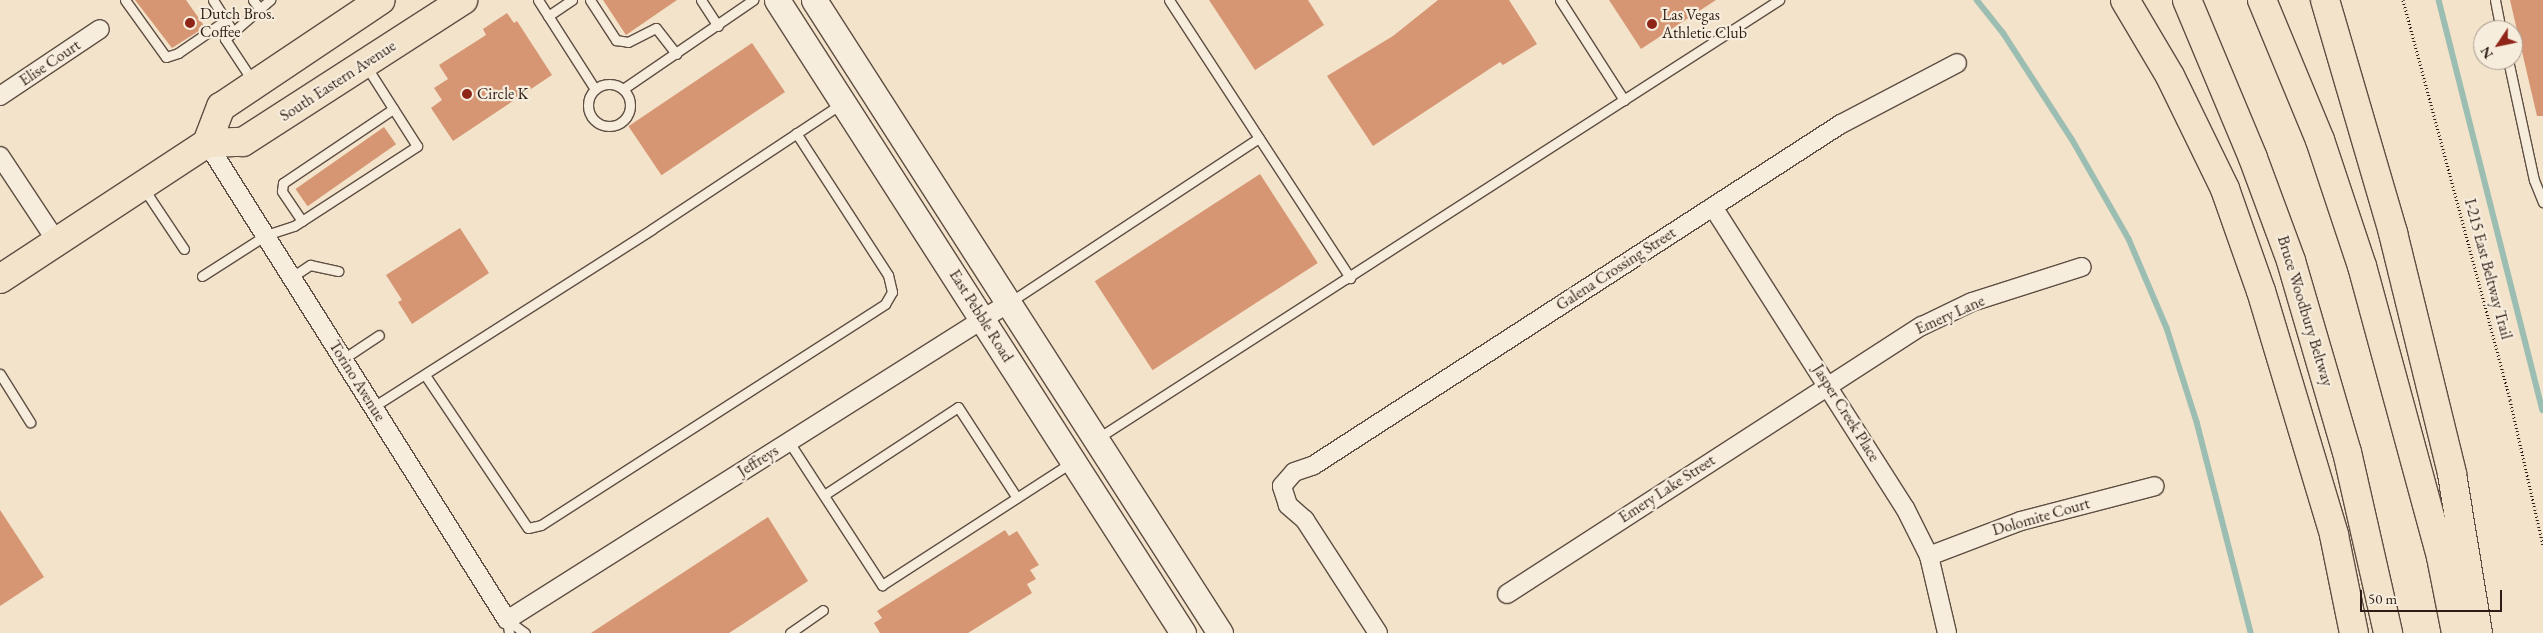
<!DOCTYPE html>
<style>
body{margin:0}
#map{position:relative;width:2543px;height:633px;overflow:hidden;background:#f2e3ca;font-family:"EB Garamond",serif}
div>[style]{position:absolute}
.stream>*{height:5.5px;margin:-2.75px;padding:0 2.75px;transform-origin:2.75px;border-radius:2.75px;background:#9cbeb2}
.building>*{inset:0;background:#d79673;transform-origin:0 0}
.path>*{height:3px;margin-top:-1.5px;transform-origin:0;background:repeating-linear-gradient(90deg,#2e1d16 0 1px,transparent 0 3.5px)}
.roads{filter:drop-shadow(1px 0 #5f4e43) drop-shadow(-1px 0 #5f4e43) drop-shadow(0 1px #5f4e43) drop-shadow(0 -1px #5f4e43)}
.service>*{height:9px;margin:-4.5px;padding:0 4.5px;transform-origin:4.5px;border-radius:4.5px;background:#f7eddd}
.service>.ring{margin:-4.5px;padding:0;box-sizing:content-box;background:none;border:9px solid #f7eddd;border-radius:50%}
.minor>*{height:18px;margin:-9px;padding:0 9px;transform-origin:9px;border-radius:9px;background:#f7eddd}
.secondary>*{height:25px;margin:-12.5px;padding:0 12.5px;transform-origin:12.5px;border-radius:12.5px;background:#f7eddd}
.primary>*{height:28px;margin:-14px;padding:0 14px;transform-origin:14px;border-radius:14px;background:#f2e3ca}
.motorway>*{height:28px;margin:-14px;padding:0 14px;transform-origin:14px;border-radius:14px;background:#f2e3ca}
.dots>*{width:14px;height:14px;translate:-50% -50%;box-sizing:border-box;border:2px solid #f7eddd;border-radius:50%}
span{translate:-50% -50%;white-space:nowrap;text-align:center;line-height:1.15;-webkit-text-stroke:4.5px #f7eddd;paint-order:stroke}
.poi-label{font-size:16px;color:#2e1d16}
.left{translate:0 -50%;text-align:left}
.street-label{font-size:16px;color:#2e1d16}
.north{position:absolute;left:2473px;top:20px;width:50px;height:50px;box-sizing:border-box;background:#f7eddd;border:1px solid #a79a8d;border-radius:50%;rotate:236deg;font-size:14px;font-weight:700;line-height:20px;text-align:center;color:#2e1d16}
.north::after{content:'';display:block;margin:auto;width:18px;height:22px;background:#8f2418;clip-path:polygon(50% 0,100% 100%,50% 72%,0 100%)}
.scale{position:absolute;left:2360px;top:590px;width:142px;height:22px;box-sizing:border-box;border:2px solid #2e1d16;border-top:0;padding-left:6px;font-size:15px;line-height:18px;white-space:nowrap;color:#2e1d16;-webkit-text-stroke:4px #f7eddd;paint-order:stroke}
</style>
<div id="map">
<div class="stream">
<div style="left:1977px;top:0;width:43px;rotate:51.5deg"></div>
<div style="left:2004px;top:34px;width:125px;rotate:57.1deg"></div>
<div style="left:2072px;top:139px;width:115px;rotate:60.3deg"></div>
<div style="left:2129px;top:239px;width:97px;rotate:66.9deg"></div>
<div style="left:2167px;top:328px;width:99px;rotate:72.3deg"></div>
<div style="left:2197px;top:422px;width:218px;rotate:75.6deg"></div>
<div style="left:2439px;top:0;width:423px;rotate:75.8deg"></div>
</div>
<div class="building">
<div style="clip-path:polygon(135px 0,186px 0,205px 27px,172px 48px)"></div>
<div style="clip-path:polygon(603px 0,677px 0,626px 35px)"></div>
<div style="clip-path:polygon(1209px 0,1308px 0,1324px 25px,1255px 70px)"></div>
<div style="clip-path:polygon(1438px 0,1509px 0,1537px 44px,1503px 65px,1500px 62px,1373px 146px,1327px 76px,1393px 36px)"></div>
<div style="clip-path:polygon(1609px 0,1716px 0,1641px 49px)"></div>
<div style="clip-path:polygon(2510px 0,2543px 0,2543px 116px,2537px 116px)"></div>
<div style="clip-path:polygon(507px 13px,514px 23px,517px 21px,552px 75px,453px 141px,431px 108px,442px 100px,434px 88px,448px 79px,439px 65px,486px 35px,483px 29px)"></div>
<div style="left:752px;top:43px;width:59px;height:149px;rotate:56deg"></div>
<div style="left:384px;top:127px;width:21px;height:108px;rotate:55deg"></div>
<div style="left:1260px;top:174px;width:106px;height:197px;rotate:57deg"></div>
<div style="clip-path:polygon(460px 228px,489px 273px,412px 324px,398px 302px,402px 300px,386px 275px)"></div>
<div style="clip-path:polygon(0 510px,44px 577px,0 606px)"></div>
<div style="clip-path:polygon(768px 517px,808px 581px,743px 624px,729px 633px,591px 633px)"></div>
<div style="clip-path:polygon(1005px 530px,1009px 536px,1017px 531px,1039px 565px,1030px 570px,1036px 579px,1027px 584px,1032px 593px,968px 633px,880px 633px,874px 623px,882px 618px,877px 611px)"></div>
</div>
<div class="path">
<div style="left:2403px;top:0;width:414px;rotate:75deg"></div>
<div style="left:2510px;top:400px;width:149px;rotate:77.2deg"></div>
</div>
<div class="roads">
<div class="service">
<div style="left:125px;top:0;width:70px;rotate:54.3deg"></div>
<div style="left:166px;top:57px;width:13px;rotate:-18deg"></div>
<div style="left:178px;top:53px;width:58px;rotate:-34.5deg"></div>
<div style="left:213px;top:0;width:38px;rotate:58deg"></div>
<div style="left:253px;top:0;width:11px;rotate:52deg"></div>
<div style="left:538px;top:0;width:106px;rotate:57.4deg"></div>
<div style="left:590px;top:0;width:48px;rotate:57deg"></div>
<div style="left:616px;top:40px;width:12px;rotate:9deg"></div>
<div style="left:628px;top:42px;width:31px;rotate:-27deg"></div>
<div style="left:656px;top:28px;width:33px;rotate:52deg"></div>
<div style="left:701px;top:0;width:31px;rotate:57deg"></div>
<div style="left:1169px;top:0;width:332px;rotate:56.9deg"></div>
<div style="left:1560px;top:0;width:119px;rotate:57.4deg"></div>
<div style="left:2495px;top:0;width:31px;rotate:79deg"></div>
<div style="left:548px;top:16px;width:29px;rotate:-34deg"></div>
<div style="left:2508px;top:60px;width:123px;rotate:77.8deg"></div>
<div style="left:2534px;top:180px;width:24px;rotate:68deg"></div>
<div style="left:254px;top:83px;width:53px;rotate:-123.4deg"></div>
<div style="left:225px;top:39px;width:60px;rotate:-40.9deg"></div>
<div class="ring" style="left:588px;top:84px;width:33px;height:33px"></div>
<div style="left:623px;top:89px;width:158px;rotate:-34.4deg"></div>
<div style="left:144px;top:189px;width:72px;rotate:56.3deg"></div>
<div style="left:302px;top:221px;width:36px;rotate:-124deg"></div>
<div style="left:282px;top:191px;width:8px;rotate:-83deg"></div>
<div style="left:283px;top:183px;width:133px;rotate:-33.9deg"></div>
<div style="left:202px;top:276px;width:76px;rotate:-32.6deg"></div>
<div style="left:266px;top:235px;width:29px;rotate:-18deg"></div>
<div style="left:294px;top:226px;width:147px;rotate:-33deg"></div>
<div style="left:417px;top:146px;width:95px;rotate:-122.5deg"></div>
<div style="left:292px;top:277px;width:22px;rotate:-34deg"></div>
<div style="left:310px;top:265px;width:29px;rotate:12deg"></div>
<div style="left:1010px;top:302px;width:298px;rotate:-33.4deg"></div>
<div style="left:343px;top:359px;width:43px;rotate:-33.7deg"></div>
<div style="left:0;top:374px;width:57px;rotate:58deg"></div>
<div style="left:425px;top:375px;width:184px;rotate:56.1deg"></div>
<div style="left:528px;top:528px;width:13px;rotate:-13deg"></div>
<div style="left:541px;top:525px;width:409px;rotate:-32.7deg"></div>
<div style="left:885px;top:304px;width:14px;rotate:-60deg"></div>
<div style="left:892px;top:292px;width:17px;rotate:-103deg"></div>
<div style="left:888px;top:275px;width:169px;rotate:-122.9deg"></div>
<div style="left:373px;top:407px;width:331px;rotate:-32.5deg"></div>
<div style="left:652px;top:229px;width:227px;rotate:-33.5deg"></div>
<div style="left:1098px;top:438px;width:810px;rotate:-32.75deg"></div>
<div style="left:789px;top:442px;width:171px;rotate:57deg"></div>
<div style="left:882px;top:585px;width:226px;rotate:-32.9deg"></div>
<div style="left:824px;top:495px;width:160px;rotate:-33.3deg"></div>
<div style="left:958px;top:407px;width:108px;rotate:57deg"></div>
<div style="left:507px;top:620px;width:22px;rotate:36deg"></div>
<div style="left:507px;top:620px;width:13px;rotate:81deg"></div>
<div style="left:790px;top:633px;width:40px;rotate:-34.9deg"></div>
</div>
<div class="minor">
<div style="left:0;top:96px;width:120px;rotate:-33.8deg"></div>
<div style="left:207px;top:143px;width:563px;rotate:57.83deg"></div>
<div style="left:507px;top:620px;width:595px;rotate:-32.3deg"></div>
<div style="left:0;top:156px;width:103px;rotate:56.5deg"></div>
<div style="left:1713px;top:207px;width:357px;rotate:57.5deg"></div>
<div style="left:1905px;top:508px;width:54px;rotate:63.4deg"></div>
<div style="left:1929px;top:556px;width:79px;rotate:76.8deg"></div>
<div style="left:1929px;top:556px;width:98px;rotate:-20.8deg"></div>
<div style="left:2021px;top:521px;width:138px;rotate:-14.6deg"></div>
<div style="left:1507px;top:594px;width:494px;rotate:-32.9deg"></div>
<div style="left:1922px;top:326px;width:55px;rotate:-25.6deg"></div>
<div style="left:1972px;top:302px;width:115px;rotate:-17.7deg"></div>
<div style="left:1378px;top:633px;width:135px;rotate:-122.9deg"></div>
<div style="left:1305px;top:520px;width:23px;rotate:-139deg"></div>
<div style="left:1288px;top:505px;width:20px;rotate:-108deg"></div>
<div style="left:1282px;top:486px;width:18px;rotate:-49deg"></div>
<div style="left:1294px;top:472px;width:21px;rotate:-19deg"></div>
<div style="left:1314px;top:465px;width:628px;rotate:-32.91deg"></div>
<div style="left:1841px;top:124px;width:131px;rotate:-27.7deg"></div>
</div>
<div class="secondary">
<div style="left:777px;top:0;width:752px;rotate:57.32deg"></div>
<div style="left:814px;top:0;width:752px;rotate:57.32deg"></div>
</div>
<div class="primary">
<div style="left:207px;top:143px;width:39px;rotate:-69deg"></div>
<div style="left:221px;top:107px;width:192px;rotate:-33.8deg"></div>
<div style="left:0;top:279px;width:248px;rotate:-33.3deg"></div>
<div style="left:207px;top:143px;width:36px;rotate:-2deg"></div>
<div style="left:243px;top:142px;width:262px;rotate:-32.8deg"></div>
</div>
<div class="motorway">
<div style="left:2125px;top:0;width:88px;rotate:59.4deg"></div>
<div style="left:2170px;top:76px;width:126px;rotate:64deg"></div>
<div style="left:2225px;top:189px;width:108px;rotate:70.6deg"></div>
<div style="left:2261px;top:291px;width:255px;rotate:73.3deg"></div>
<div style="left:2334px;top:535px;width:100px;rotate:78.5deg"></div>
<div style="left:2187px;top:0;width:171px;rotate:67.3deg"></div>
<div style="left:2253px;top:158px;width:110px;rotate:69.7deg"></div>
<div style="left:2291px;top:261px;width:199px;rotate:73.7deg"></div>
<div style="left:2347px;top:452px;width:186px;rotate:77.2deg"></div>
<div style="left:2262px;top:0;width:152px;rotate:67.5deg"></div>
<div style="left:2320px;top:140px;width:133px;rotate:71.6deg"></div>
<div style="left:2362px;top:266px;width:302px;rotate:74.8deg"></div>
<div style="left:2441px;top:557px;width:77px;rotate:78.8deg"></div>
<div style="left:2325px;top:0;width:243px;rotate:73.7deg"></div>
<div style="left:2393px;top:233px;width:248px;rotate:76.2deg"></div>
<div style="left:2452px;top:474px;width:161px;rotate:80.7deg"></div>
</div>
</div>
<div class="dots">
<div style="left:190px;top:23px;background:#8f2418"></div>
<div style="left:1652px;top:24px;background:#8f2418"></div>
<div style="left:467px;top:94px;background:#8f2418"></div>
</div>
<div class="poi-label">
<span class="left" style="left:200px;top:23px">Dutch Bros.<br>Coffee</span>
<span class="left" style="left:1662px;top:24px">Las Vegas<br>Athletic Club</span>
<span class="left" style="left:477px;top:94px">Circle K</span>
</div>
<div class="street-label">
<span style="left:50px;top:63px;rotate:-34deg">Elise Court</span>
<span style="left:338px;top:81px;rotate:-33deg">South Eastern Avenue</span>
<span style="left:1616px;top:269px;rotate:-33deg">Galena Crossing Street</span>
<span style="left:2488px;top:269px;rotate:75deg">I-215 East Beltway Trail</span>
<span style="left:2305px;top:311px;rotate:73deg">Bruce Woodbury Beltway</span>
<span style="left:1950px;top:315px;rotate:-24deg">Emery Lane</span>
<span style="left:981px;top:316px;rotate:58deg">East Pebble Road</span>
<span style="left:357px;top:381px;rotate:58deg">Torino Avenue</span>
<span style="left:1846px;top:413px;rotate:58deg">Jasper Creek Place</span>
<span style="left:758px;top:461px;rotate:-32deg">Jeffreys</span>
<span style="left:1667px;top:489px;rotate:-33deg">Emery Lake Street</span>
<span style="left:2041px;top:517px;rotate:-16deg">Dolomite Court</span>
</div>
<div class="north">N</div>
<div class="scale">50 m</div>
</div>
